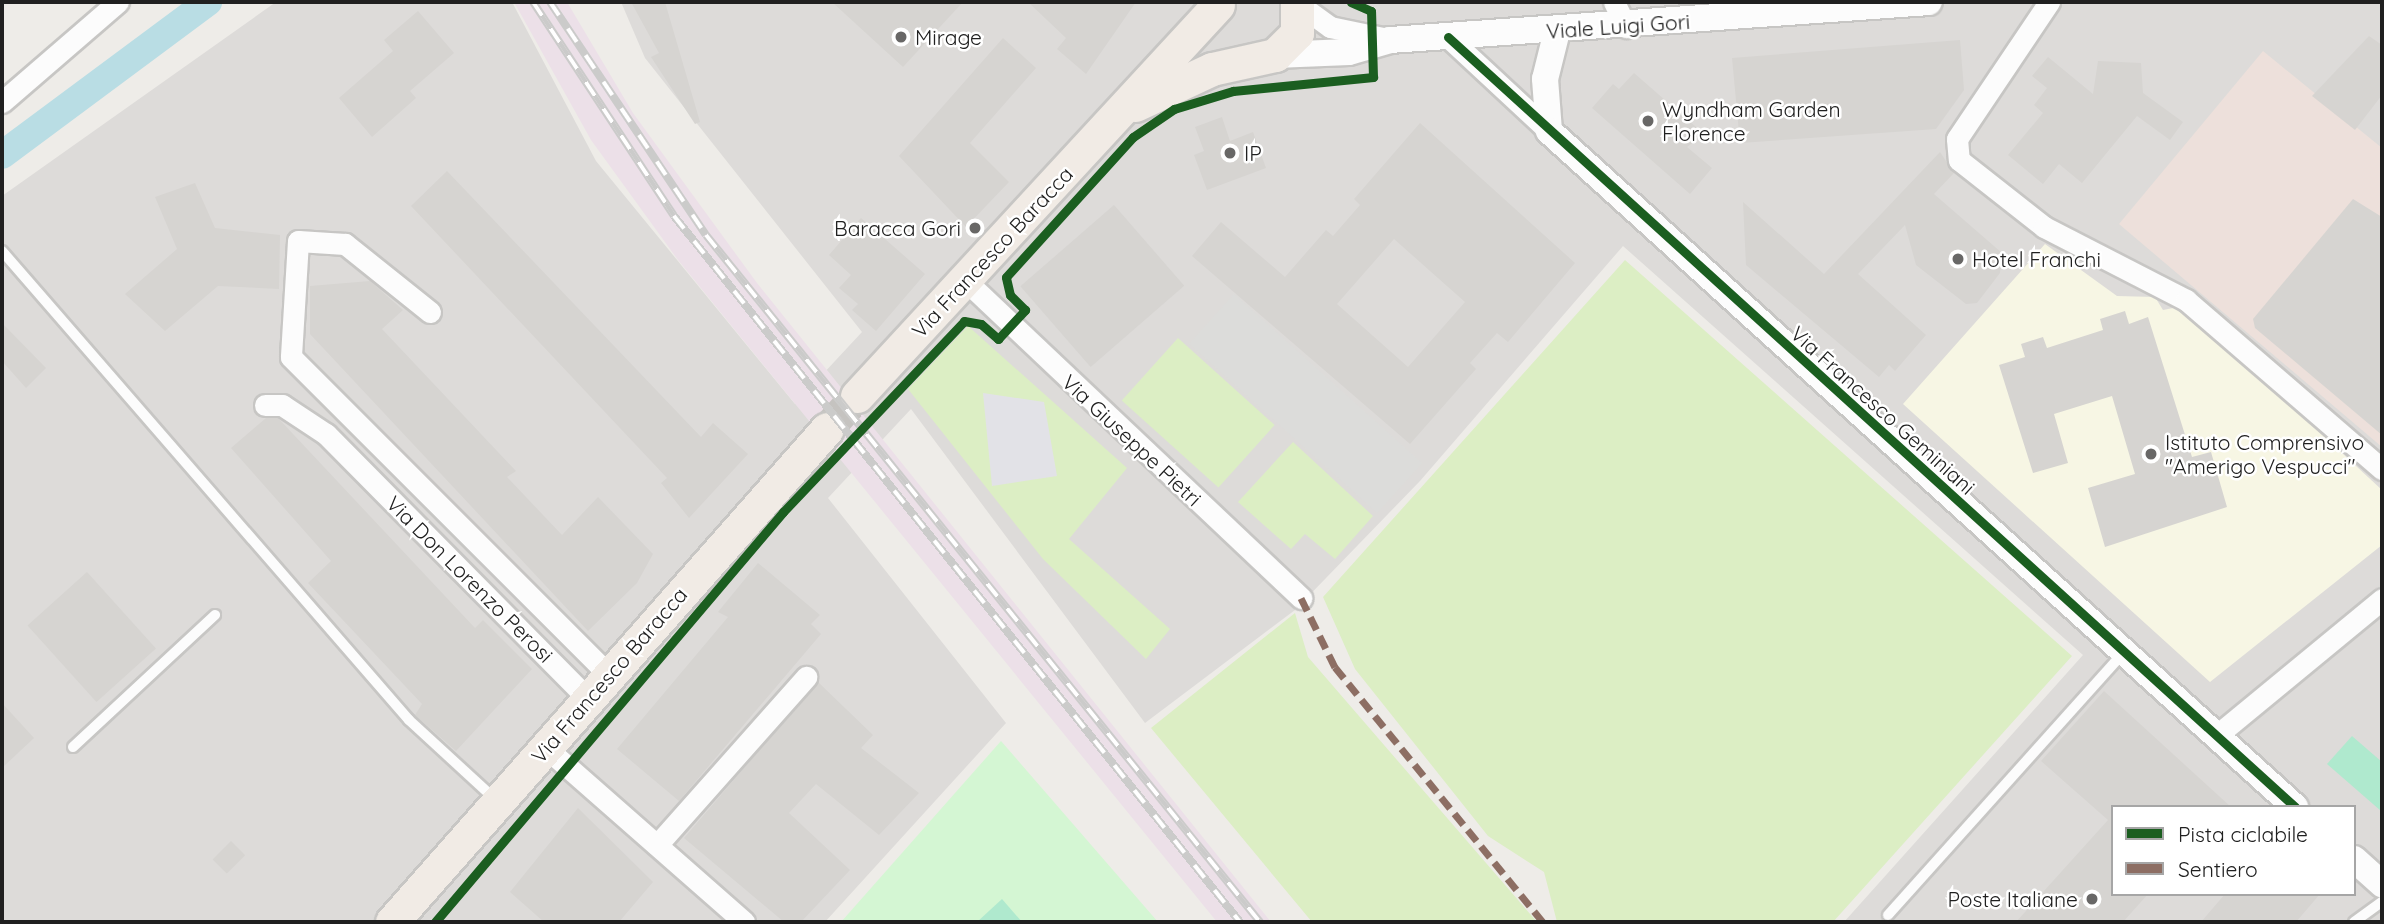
<!DOCTYPE html>
<style>
body{margin:0}
#map{position:relative;width:2384px;height:924px;overflow:hidden;background:#eeece8;font-family:Quicksand,sans-serif}
div>[style]{position:absolute}
.residential>*{inset:0;background:#dddbd9}
.industrial>*{inset:0;background:#ece0e8}
.education>*{inset:0;background:#f7f6e4}
.religious>*{inset:0;background:#dcdcda;transform-origin:0 0}
.military>*{inset:0;background:#ede0db}
.grass>*{inset:0;background:#dceec4;transform-origin:0 0}
.park>*{inset:0;background:#d4f6d3}
.pitch>*{inset:0;background:#afe9ce}
.plaza>*{inset:0;background:#e2e2e7}
.canal>*{height:28px;margin:-14px;padding:0 14px;transform-origin:14px;border-radius:14px;background:#b9dde4}
.building>*{inset:0;background:#d6d4d1;transform-origin:0 0}
.primary-tunnel>*{height:33px;margin-top:-16.5px;transform-origin:0;background:repeating-linear-gradient(90deg,#c5c3c0 0 33px,transparent 0 50px)}
.roads{filter:drop-shadow(2px 0 #c7c6c4) drop-shadow(-2px 0 #c7c6c4) drop-shadow(0 2px #c7c6c4) drop-shadow(0 -2px #c7c6c4)}
.service>*{height:10px;margin:-5px;padding:0 5px;transform-origin:5px;border-radius:5px;background:#fcfcfc}
.minor>*{height:21px;margin:-10.5px;padding:0 10.5px;transform-origin:10.5px;border-radius:10.5px;background:#fcfcfc}
.tertiary>*{height:26px;margin:-13px;padding:0 13px;transform-origin:13px;border-radius:13px;background:#fcfcfc}
.primary>*{height:33px;margin:-16.5px;padding:0 16.5px;transform-origin:16.5px;border-radius:16.5px;background:#f1ebe5}
.rail>*{height:8px;margin-top:-4px;transform-origin:0;background:repeating-linear-gradient(90deg,#fff 0 16px,#cbcbca 0 32px);box-sizing:border-box;border-block:2px solid #cbcbca}
.quiet>*{height:7px;margin-top:-3.5px;transform-origin:0;background:repeating-linear-gradient(90deg,#8d6e63 0 14px,transparent 0 21px)}
.cycleway>*{height:9px;margin:-4.5px;padding:0 4.5px;transform-origin:4.5px;border-radius:4.5px;background:#1b5e20}
.dots>*{width:19px;height:19px;translate:-50% -50%;box-sizing:border-box;border:4px solid #fff;border-radius:50%}
span{translate:-50% -50%;white-space:nowrap;text-align:center;line-height:1.15;-webkit-text-stroke:5px #fff;paint-order:stroke}
.street-label{font-size:21px;color:#202020}
.poi-label{font-size:21px;color:#202020}
.left{translate:0 -50%;text-align:left}
.right{translate:-100% -50%;text-align:right}
.frame{position:absolute;inset:0;border:4px solid #202020;pointer-events:none}
.legend{position:absolute;left:2111px;top:805px;width:245px;height:91px;box-sizing:border-box;background:#fff;border:2px solid #a6a6a6;margin:0;padding:9px 12px;list-style:none;font-size:21px;color:#202020}
.legend li{display:flex;align-items:center;gap:14px;height:35px}
.legend b{width:35px;border:2px solid #a6a6a6}
</style>
<div id="map">
<div class="residential">
<div style="clip-path:polygon(evenodd,276px 2px,512px 2px,596px 161px,795px 404px,862px 332px,645px 58px,621px 2px,2382px 2px,2382px 922px,1844px 922px,2083px 655px,1623px 246px,1420px 481px,1295px 610px,1145px 723px,911px 409px,828px 498px,1006px 723px,825px 922px,2px 922px,2px 196px,276px 2px,2113px 807px,2354px 807px,2354px 894px,2113px 894px,2113px 807px)"></div>
</div>
<div class="industrial">
<div style="clip-path:polygon(514px 2px,567px 2px,633px 113px,757px 283px,1271px 922px,1217px 922px,678px 260px,591px 140px)"></div>
</div>
<div class="education">
<div style="clip-path:polygon(2045px 244px,2117px 296px,2155px 297px,2163px 310px,2183px 306px,2382px 490px,2382px 545px,2210px 682px,1903px 404px)"></div>
</div>
<div class="religious">
<div style="left:1234px;top:294px;width:253px;height:67px;rotate:42deg"></div>
</div>
<div class="military">
<div style="clip-path:polygon(2263px 51px,2382px 148px,2382px 447px,2119px 224px)"></div>
</div>
<div class="grass">
<div style="clip-path:polygon(1625px 260px,2072px 656px,1833px 922px,1557px 922px,1544px 872px,1488px 836px,1355px 669px,1323px 597px)"></div>
<div style="clip-path:polygon(968px 326px,1127px 468px,1069px 539px,1170px 629px,1146px 659px,1043px 559px,908px 389px)"></div>
<div style="left:1178px;top:338px;width:130px;height:84px;rotate:42deg"></div>
<div style="clip-path:polygon(1293px 442px,1373px 516px,1335px 559px,1305px 534px,1291px 549px,1238px 502px)"></div>
<div style="clip-path:polygon(1295px 613px,1308px 657px,1537px 922px,1312px 922px,1151px 728px)"></div>
</div>
<div class="park">
<div style="clip-path:polygon(1001px 741px,1158px 922px,841px 922px)"></div>
</div>
<div class="pitch">
<div style="clip-path:polygon(2352px 736px,2382px 762px,2381px 811px,2327px 764px)"></div>
<div style="clip-path:polygon(1002px 899px,1022px 922px,977px 922px)"></div>
</div>
<div class="plaza">
<div style="clip-path:polygon(983px 393px,1044px 402px,1057px 476px,992px 486px)"></div>
</div>
<div class="canal">
<div style="left:2px;top:155px;width:257px;rotate:-36.6deg"></div>
</div>
<div class="building">
<div style="clip-path:polygon(631px 2px,665px 2px,700px 122px,695px 124px,651px 57px,659px 53px)"></div>
<div style="clip-path:polygon(832px 2px,963px 2px,903px 67px)"></div>
<div style="clip-path:polygon(1028px 2px,1136px 2px,1086px 74px,1057px 49px,1066px 38px)"></div>
<div style="clip-path:polygon(418px 11px,454px 53px,410px 91px,416px 98px,372px 137px,339px 98px,393px 51px,384px 40px)"></div>
<div style="clip-path:polygon(2369px 36px,2382px 45px,2382px 95px,2355px 130px,2312px 96px)"></div>
<div style="clip-path:polygon(1003px 38px,1036px 68px,970px 143px,1009px 182px,966px 227px,899px 156px)"></div>
<div style="clip-path:polygon(1960px 40px,1964px 90px,1936px 129px,1740px 143px,1732px 58px)"></div>
<div style="clip-path:polygon(2048px 57px,2093px 94px,2098px 61px,2141px 63px,2143px 93px,2183px 122px,2170px 140px,2137px 116px,2082px 183px,2059px 164px,2043px 184px,2008px 155px,2043px 113px,2034px 105px,2047px 88px,2032px 76px)"></div>
<div style="clip-path:polygon(1634px 73px,1704px 134px,1687px 147px,1712px 168px,1690px 194px,1592px 108px,1613px 84px,1619px 89px)"></div>
<div style="clip-path:polygon(1222px 117px,1230px 141px,1253px 132px,1266px 168px,1207px 190px,1194px 155px,1204px 151px,1195px 127px)"></div>
<div style="clip-path:polygon(evenodd,1420px 123px,1575px 263px,1508px 342px,1497px 333px,1470px 363px,1476px 369px,1410px 444px,1192px 256px,1221px 222px,1285px 277px,1326px 230px,1333px 236px,1360px 205px,1354px 199px,1420px 123px,1394px 239px,1465px 302px,1408px 367px,1337px 304px,1394px 239px)"></div>
<div style="clip-path:polygon(1940px 152px,1954px 173px,1934px 194px,2002px 253px,2000px 273px,1977px 303px,1966px 304px,1916px 265px,1905px 225px,1858px 274px,1926px 335px,1895px 371px,1889px 365px,1879px 377px,1746px 265px,1743px 202px,1824px 274px)"></div>
<div style="clip-path:polygon(447px 171px,701px 437px,713px 423px,748px 454px,689px 518px,661px 483px,667px 478px,411px 206px)"></div>
<div style="clip-path:polygon(195px 183px,215px 228px,280px 235px,279px 289px,218px 286px,165px 331px,125px 294px,177px 249px,155px 197px)"></div>
<div style="clip-path:polygon(2353px 199px,2382px 217px,2382px 435px,2255px 328px,2253px 319px)"></div>
<div style="left:1114px;top:205px;width:107px;height:124px;rotate:49deg"></div>
<div style="clip-path:polygon(861px 218px,925px 274px,876px 331px,852px 310px,858px 304px,839px 288px,851px 275px,829px 255px)"></div>
<div style="clip-path:polygon(370px 281px,403px 310px,382px 329px,516px 471px,507px 477px,562px 535px,598px 497px,653px 554px,637px 583px,588px 631px,310px 334px,310px 286px)"></div>
<div style="clip-path:polygon(2125px 311px,2129px 324px,2148px 317px,2192px 457px,2211px 452px,2227px 507px,2105px 547px,2088px 488px,2135px 474px,2112px 396px,2054px 414px,2068px 463px,2033px 473px,1999px 365px,2025px 357px,2021px 344px,2043px 337px,2047px 348px,2103px 330px,2100px 319px)"></div>
<div style="clip-path:polygon(2px 323px,46px 368px,26px 388px,2px 361px)"></div>
<div style="clip-path:polygon(266px 418px,278px 418px,475px 628px,483px 620px,532px 669px,456px 751px,415px 715px,422px 704px,308px 583px,331px 561px,231px 448px)"></div>
<div style="clip-path:polygon(758px 563px,820px 615px,811px 624px,821px 634px,679px 801px,617px 749px,728px 617px,718px 612px)"></div>
<div style="left:87px;top:572px;width:103px;height:80px;rotate:48deg"></div>
<div style="clip-path:polygon(818px 682px,873px 735px,861px 748px,919px 793px,879px 835px,816px 784px,789px 813px,850px 870px,801px 922px,784px 922px,684px 838px)"></div>
<div style="clip-path:polygon(2104px 691px,2231px 807px,2113px 807px,2113px 894px,2148px 894px,2123px 922px,2016px 922px,2108px 820px,2041px 761px)"></div>
<div style="clip-path:polygon(2px 703px,34px 738px,2px 768px)"></div>
<div style="clip-path:polygon(578px 808px,653px 882px,619px 922px,544px 922px,510px 892px)"></div>
<div style="left:231px;top:841px;width:20px;height:26px;rotate:45deg"></div>
<div style="clip-path:polygon(2225px 894px,2320px 894px,2296px 922px,2201px 922px)"></div>
</div>
<div class="primary-tunnel">
<div style="left:827px;top:429px;width:45px;rotate:-47.7deg"></div>
</div>
<div class="roads">
<div class="service">
<div style="left:2px;top:251px;width:621px;rotate:49.05deg"></div>
<div style="left:409px;top:720px;width:118px;rotate:42.6deg"></div>
<div style="left:73px;top:747px;width:194px;rotate:-42.9deg"></div>
<div style="left:1888px;top:915px;width:353px;rotate:-48.1deg"></div>
<div style="left:2354px;top:922px;width:34px;rotate:-36deg"></div>
</div>
<div class="minor">
<div style="left:1614px;top:2px;width:28px;rotate:64deg"></div>
<div style="left:2049px;top:2px;width:165px;rotate:123.9deg"></div>
<div style="left:1957px;top:139px;width:21px;rotate:85deg"></div>
<div style="left:1959px;top:160px;width:108px;rotate:38.2deg"></div>
<div style="left:2044px;top:227px;width:160px;rotate:27.2deg"></div>
<div style="left:2186px;top:300px;width:259px;rotate:40.8deg"></div>
<div style="left:1297px;top:3px;width:41px;rotate:36deg"></div>
<div style="left:1330px;top:27px;width:59px;rotate:11.7deg"></div>
<div style="left:1448px;top:37px;width:138px;rotate:42.9deg"></div>
<div style="left:2px;top:102px;width:153px;rotate:-40.8deg"></div>
<div style="left:965px;top:280px;width:463px;rotate:43.4deg"></div>
<div style="left:430px;top:312px;width:109px;rotate:-141.3deg"></div>
<div style="left:345px;top:244px;width:47px;rotate:-176.3deg"></div>
<div style="left:298px;top:241px;width:116px;rotate:93.5deg"></div>
<div style="left:291px;top:357px;width:450px;rotate:45deg"></div>
<div style="left:265px;top:405px;width:17px"></div>
<div style="left:282px;top:405px;width:53px;rotate:33.4deg"></div>
<div style="left:326px;top:434px;width:373px;rotate:45.3deg"></div>
<div style="left:2216px;top:736px;width:215px;rotate:-39.5deg"></div>
<div style="left:545px;top:747px;width:265px;rotate:41.3deg"></div>
<div style="left:657px;top:845px;width:225px;rotate:-48.4deg"></div>
</div>
<div class="tertiary">
<div style="left:1557px;top:31px;width:49px;rotate:104deg"></div>
<div style="left:1545px;top:79px;width:52px;rotate:85.6deg"></div>
<div style="left:1549px;top:131px;width:1007px;rotate:42.18deg"></div>
<div style="left:1275px;top:55px;width:74px;rotate:-2.3deg"></div>
<div style="left:1349px;top:52px;width:43px;rotate:-16.3deg"></div>
<div style="left:1390px;top:40px;width:540px;rotate:-4.03deg"></div>
<div style="left:2354px;top:859px;width:38px;rotate:42deg"></div>
</div>
<div class="primary">
<div style="left:1135px;top:105px;width:85px;rotate:-25.1deg"></div>
<div style="left:1212px;top:69px;width:65px;rotate:-12.5deg"></div>
<div style="left:1275px;top:55px;width:31px;rotate:-45deg"></div>
<div style="left:1297px;top:33px;width:31px;rotate:-90deg"></div>
<div style="left:857px;top:396px;width:532px;rotate:-47.28deg"></div>
<div style="left:392px;top:922px;width:657px;rotate:-48.58deg"></div>
</div>
</div>
<div class="rail">
<div style="left:533px;top:2px;width:256px;rotate:56.6deg"></div>
<div style="left:674px;top:216px;width:905px;rotate:51.28deg"></div>
<div style="left:550px;top:2px;width:280px;rotate:56.2deg"></div>
<div style="left:706px;top:235px;width:883px;rotate:51.12deg"></div>
</div>
<div class="quiet">
<div style="left:1301px;top:598px;width:77px;rotate:63.8deg"></div>
<div style="left:1335px;top:667px;width:329px;rotate:50.8deg"></div>
</div>
<div class="cycleway">
<div style="left:1448px;top:37px;width:1145px;rotate:42.27deg"></div>
<div style="left:435px;top:922px;width:538px;rotate:-49.68deg"></div>
<div style="left:783px;top:512px;width:263px;rotate:-46.5deg"></div>
<div style="left:964px;top:321px;width:17px;rotate:10deg"></div>
<div style="left:981px;top:324px;width:23px;rotate:41deg"></div>
<div style="left:998px;top:339px;width:40px;rotate:-47deg"></div>
<div style="left:1025px;top:310px;width:21px;rotate:-135deg"></div>
<div style="left:1010px;top:295px;width:18px;rotate:-103deg"></div>
<div style="left:1006px;top:277px;width:189px;rotate:-47.8deg"></div>
<div style="left:1133px;top:137px;width:50px;rotate:-34.3deg"></div>
<div style="left:1174px;top:109px;width:62px;rotate:-17deg"></div>
<div style="left:1233px;top:91px;width:141px;rotate:-5.7deg"></div>
<div style="left:1373px;top:77px;width:66px;rotate:-91.7deg"></div>
<div style="left:1371px;top:11px;width:22px;rotate:-156deg"></div>
</div>
<div class="dots">
<div style="left:901px;top:37px;background:#686766"></div>
<div style="left:1648px;top:121px;background:#686766"></div>
<div style="left:1230px;top:153px;background:#686766"></div>
<div style="left:975px;top:228px;background:#686766"></div>
<div style="left:1958px;top:259px;background:#686766"></div>
<div style="left:2151px;top:454px;background:#686766"></div>
<div style="left:2092px;top:899px;background:#686766"></div>
</div>
<div class="street-label">
<span style="left:1618px;top:26px;rotate:-4deg">Viale Luigi Gori</span>
<span style="left:992px;top:252px;rotate:-47deg">Via Francesco Baracca</span>
<span style="left:1883px;top:410px;rotate:42deg">Via Francesco Geminiani</span>
<span style="left:1132px;top:440px;rotate:43deg">Via Giuseppe Pietri</span>
<span style="left:470px;top:579px;rotate:45deg">Via Don Lorenzo Perosi</span>
<span style="left:609px;top:675px;rotate:-49deg">Via Francesco Baracca</span>
</div>
<div class="poi-label">
<span class="left" style="left:915px;top:37px">Mirage</span>
<span class="left" style="left:1662px;top:121px">Wyndham Garden<br>Florence</span>
<span class="left" style="left:1244px;top:153px">IP</span>
<span class="right" style="left:961px;top:228px">Baracca Gori</span>
<span class="left" style="left:1972px;top:259px">Hotel Franchi</span>
<span class="left" style="left:2165px;top:454px">Istituto Comprensivo<br>"Amerigo Vespucci"</span>
<span class="right" style="left:2078px;top:899px">Poste Italiane</span>
</div>
<div class="frame"></div>
<ul class="legend">
<li><b style="height:9px;background:#1b5e20"></b>Pista ciclabile</li>
<li><b style="height:9px;background:#8d6e63"></b>Sentiero</li>
</ul>
</div>
